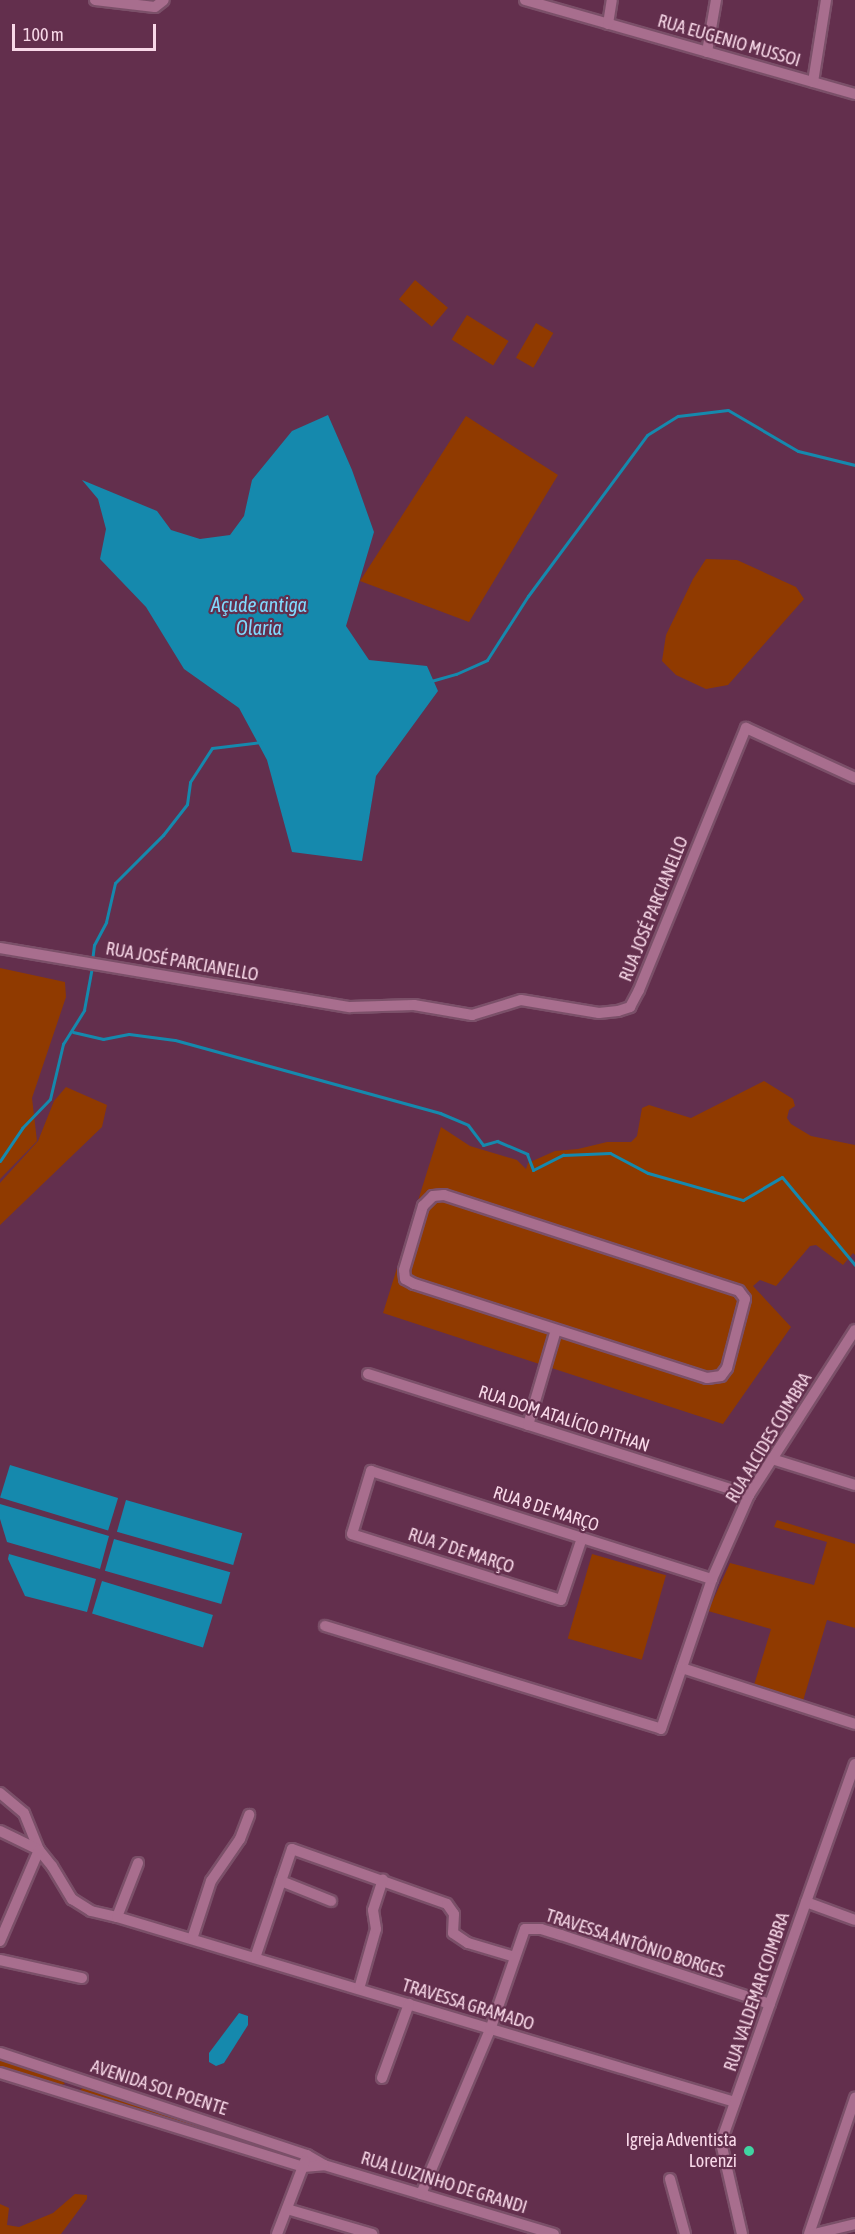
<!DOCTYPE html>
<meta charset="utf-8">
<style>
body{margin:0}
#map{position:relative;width:855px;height:2234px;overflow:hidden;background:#632f4d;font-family:"Asap Condensed",sans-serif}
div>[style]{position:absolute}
.green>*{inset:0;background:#903a00;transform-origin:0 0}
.water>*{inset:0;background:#1589ad;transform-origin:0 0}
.stream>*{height:3px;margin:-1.5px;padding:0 1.5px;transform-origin:1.5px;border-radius:1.5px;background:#1589ad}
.roads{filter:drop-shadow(2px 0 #7b5069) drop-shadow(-2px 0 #7b5069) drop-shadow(0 2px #7b5069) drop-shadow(0 -2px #7b5069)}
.minor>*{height:10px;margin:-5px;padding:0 5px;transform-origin:5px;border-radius:5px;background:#a86e8e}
.dots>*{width:16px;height:16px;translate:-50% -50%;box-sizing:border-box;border:3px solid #632f4d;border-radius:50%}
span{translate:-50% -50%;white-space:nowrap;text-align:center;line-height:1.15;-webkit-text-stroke:4.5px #632f4d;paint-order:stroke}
.street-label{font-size:18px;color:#f8d8e8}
.poi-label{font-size:18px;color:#f8d8e8}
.right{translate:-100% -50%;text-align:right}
.water-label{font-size:20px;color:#81dafd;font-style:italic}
.scale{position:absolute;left:12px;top:24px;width:144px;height:27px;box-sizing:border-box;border:3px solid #f8d8e8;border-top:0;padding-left:8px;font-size:18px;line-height:21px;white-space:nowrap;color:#f8d8e8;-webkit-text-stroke:4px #632f4d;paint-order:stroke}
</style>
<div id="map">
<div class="green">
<div style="left:415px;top:280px;width:43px;height:25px;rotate:40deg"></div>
<div style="left:467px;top:315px;width:49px;height:29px;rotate:32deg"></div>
<div style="left:536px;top:323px;width:20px;height:40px;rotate:30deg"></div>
<div style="clip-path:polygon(466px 416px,558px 475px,469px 622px,360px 581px)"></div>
<div style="clip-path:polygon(706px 559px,737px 560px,796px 587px,804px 599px,728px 685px,706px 689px,676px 675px,662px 661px,666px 635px,693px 579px)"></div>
<div style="clip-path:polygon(0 968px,65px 982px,66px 997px,32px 1098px,37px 1141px,0 1179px)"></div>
<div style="clip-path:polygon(764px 1081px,793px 1099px,795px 1106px,789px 1110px,787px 1118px,791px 1124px,811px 1136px,855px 1145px,855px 1255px,853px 1253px,843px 1265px,816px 1245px,810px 1246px,776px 1286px,760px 1280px,753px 1286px,791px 1327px,723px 1424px,383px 1313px,441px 1127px,470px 1146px,517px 1160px,526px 1169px,528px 1163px,555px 1151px,578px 1149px,607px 1142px,631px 1142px,637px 1136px,642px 1108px,649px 1105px,691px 1118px)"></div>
<div style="clip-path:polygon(66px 1087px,107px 1105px,102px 1127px,0 1225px,0 1183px,38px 1141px,54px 1101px)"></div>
<div style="clip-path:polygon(777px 1520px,855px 1544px,855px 1628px,827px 1620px,803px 1701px,754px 1685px,771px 1629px,708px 1611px,730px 1563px,814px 1585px,827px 1542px,774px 1527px)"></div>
<div style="left:592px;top:1554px;width:77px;height:88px;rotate:16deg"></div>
<div style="clip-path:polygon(0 2056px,58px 2076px,65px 2084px,57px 2086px,0 2068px)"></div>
<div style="clip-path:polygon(84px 2087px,293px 2157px,294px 2159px,79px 2095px,79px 2091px)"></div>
<div style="clip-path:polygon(75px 2194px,87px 2195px,87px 2199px,61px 2234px,0 2234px,0 2204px,9px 2208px,7px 2225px,19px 2227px,53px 2213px)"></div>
</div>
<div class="water">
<div style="clip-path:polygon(328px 415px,352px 470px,374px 532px,346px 626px,369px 660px,427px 666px,438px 691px,376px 776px,362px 861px,292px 852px,267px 760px,239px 708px,184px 669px,146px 607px,100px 559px,106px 529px,98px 499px,82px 480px,157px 511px,171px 530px,200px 539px,230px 535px,244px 516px,252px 480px,292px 431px)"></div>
<div style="left:10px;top:1465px;width:113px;height:34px;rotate:17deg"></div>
<div style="left:126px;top:1500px;width:121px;height:33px;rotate:16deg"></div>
<div style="clip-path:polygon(0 1504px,109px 1536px,100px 1569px,7px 1542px,0 1519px)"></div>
<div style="left:114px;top:1539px;width:121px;height:33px;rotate:16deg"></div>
<div style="clip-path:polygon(9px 1554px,96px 1579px,87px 1612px,25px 1596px,8px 1559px)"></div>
<div style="left:102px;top:1581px;width:116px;height:34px;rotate:17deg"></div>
<div style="clip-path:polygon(239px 2013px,248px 2016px,248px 2025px,224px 2063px,216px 2066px,209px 2062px,209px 2053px)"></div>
</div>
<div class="stream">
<div style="left:431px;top:681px;width:26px;rotate:-16deg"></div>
<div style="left:456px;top:674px;width:34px;rotate:-24deg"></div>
<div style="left:487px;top:660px;width:76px;rotate:-57.4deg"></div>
<div style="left:528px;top:596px;width:200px;rotate:-53.5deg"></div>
<div style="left:647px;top:435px;width:36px;rotate:-32deg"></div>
<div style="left:678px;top:416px;width:50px;rotate:-6.8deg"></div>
<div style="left:728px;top:410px;width:81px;rotate:30.4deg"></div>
<div style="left:798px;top:451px;width:59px;rotate:13.8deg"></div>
<div style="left:92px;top:961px;width:16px;rotate:-83deg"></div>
<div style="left:94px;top:945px;width:26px;rotate:-62deg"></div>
<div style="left:106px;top:922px;width:40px;rotate:-77deg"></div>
<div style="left:115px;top:883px;width:68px;rotate:-45deg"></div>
<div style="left:163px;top:835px;width:39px;rotate:-52deg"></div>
<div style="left:187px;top:804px;width:22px;rotate:-82deg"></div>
<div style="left:190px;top:782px;width:40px;rotate:-57.1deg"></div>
<div style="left:212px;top:748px;width:49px;rotate:-7deg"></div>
<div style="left:73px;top:1032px;width:31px;rotate:13deg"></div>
<div style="left:103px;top:1039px;width:26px;rotate:-11deg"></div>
<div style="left:129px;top:1034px;width:46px;rotate:7.4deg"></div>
<div style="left:175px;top:1040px;width:275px;rotate:15.4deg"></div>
<div style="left:440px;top:1113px;width:30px;rotate:23deg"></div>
<div style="left:468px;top:1125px;width:25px;rotate:53deg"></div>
<div style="left:483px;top:1145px;width:15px;rotate:-16deg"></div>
<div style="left:497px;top:1141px;width:33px;rotate:23deg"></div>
<div style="left:527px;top:1154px;width:17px;rotate:69deg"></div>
<div style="left:533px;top:1170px;width:34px;rotate:-27deg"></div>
<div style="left:563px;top:1155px;width:47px;rotate:-2.4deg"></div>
<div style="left:610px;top:1153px;width:43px;rotate:27.8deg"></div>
<div style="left:648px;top:1173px;width:99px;rotate:15.9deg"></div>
<div style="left:743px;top:1200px;width:45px;rotate:-30.5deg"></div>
<div style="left:782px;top:1177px;width:114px;rotate:50.3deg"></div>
<div style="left:0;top:1161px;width:40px;rotate:-56deg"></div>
<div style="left:22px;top:1128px;width:40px;rotate:-46deg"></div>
<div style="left:50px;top:1099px;width:57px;rotate:-76.7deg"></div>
<div style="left:63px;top:1044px;width:40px;rotate:-58deg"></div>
<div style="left:84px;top:1010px;width:44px;rotate:-79.5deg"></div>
</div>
<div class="roads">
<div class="minor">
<div style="left:95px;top:0;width:60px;rotate:6.7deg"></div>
<div style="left:155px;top:7px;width:11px;rotate:-38deg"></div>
<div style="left:525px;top:0;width:343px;rotate:15.9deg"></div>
<div style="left:608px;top:24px;width:24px;rotate:-81deg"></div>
<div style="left:707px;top:52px;width:53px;rotate:-80.2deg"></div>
<div style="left:813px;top:82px;width:83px;rotate:-81deg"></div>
<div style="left:0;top:948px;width:355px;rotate:9.6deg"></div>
<div style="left:350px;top:1007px;width:64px;rotate:-1.8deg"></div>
<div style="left:414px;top:1005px;width:59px;rotate:9.8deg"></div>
<div style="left:472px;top:1015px;width:51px;rotate:-17deg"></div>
<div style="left:521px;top:1000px;width:79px;rotate:9.5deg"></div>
<div style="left:599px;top:1013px;width:19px;rotate:-6deg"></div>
<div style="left:618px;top:1011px;width:13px;rotate:-18deg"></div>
<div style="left:630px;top:1007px;width:19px;rotate:-62deg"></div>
<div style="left:639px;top:990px;width:283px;rotate:-67.8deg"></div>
<div style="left:746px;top:728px;width:120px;rotate:24.6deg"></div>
<div style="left:444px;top:1195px;width:310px;rotate:18deg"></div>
<div style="left:739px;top:1291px;width:10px;rotate:53deg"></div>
<div style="left:745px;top:1299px;width:71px;rotate:104.6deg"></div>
<div style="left:727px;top:1368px;width:10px;rotate:127deg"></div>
<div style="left:721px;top:1376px;width:14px;rotate:172deg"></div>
<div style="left:707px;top:1378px;width:308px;rotate:-162.2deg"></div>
<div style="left:414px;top:1284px;width:10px;rotate:-151deg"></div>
<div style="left:405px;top:1279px;width:9px;rotate:-96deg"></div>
<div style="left:404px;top:1270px;width:67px;rotate:-73.5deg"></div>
<div style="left:423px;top:1206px;width:14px;rotate:-45deg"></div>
<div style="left:433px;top:1196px;width:11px;rotate:-5deg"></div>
<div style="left:368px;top:1374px;width:400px;rotate:17.6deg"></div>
<div style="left:528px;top:1425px;width:99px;rotate:-73.6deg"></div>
<div style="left:772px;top:1459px;width:87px;rotate:17.4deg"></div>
<div style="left:582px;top:1538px;width:65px;rotate:108.7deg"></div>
<div style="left:561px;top:1600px;width:219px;rotate:-162.5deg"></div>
<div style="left:352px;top:1534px;width:66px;rotate:-73.2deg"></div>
<div style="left:371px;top:1471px;width:358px;rotate:17.6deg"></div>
<div style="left:325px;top:1626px;width:351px;rotate:17deg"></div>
<div style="left:661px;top:1729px;width:158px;rotate:-71.2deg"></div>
<div style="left:712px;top:1579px;width:92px;rotate:-66.2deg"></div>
<div style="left:749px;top:1495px;width:196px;rotate:-57.3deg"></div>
<div style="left:682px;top:1668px;width:182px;rotate:17.9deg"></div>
<div style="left:0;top:1793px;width:31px;rotate:40deg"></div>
<div style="left:24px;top:1813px;width:40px;rotate:68deg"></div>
<div style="left:39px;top:1850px;width:21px;rotate:51deg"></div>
<div style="left:52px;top:1866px;width:39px;rotate:59deg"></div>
<div style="left:72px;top:1899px;width:22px;rotate:32deg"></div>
<div style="left:91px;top:1911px;width:27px;rotate:13deg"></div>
<div style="left:117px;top:1917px;width:645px;rotate:16.67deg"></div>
<div style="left:0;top:1831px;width:43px;rotate:26deg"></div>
<div style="left:39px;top:1850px;width:99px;rotate:113.2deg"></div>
<div style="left:281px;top:1881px;width:54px;rotate:21.8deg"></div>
<div style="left:806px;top:1902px;width:52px;rotate:20.2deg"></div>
<div style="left:117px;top:1917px;width:58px;rotate:-68.7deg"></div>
<div style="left:192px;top:1939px;width:61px;rotate:-71.9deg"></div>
<div style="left:211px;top:1881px;width:51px;rotate:-55.4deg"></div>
<div style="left:240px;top:1839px;width:26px;rotate:-69deg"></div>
<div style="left:255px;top:1958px;width:115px;rotate:-71.3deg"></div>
<div style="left:292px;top:1849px;width:164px;rotate:19.5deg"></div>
<div style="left:447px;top:1904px;width:12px;rotate:55deg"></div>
<div style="left:454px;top:1914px;width:19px;rotate:93deg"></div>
<div style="left:453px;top:1933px;width:18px;rotate:34deg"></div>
<div style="left:468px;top:1943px;width:49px;rotate:16.6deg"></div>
<div style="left:0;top:1960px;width:84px;rotate:12.4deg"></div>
<div style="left:359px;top:1989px;width:62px;rotate:-74.2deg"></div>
<div style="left:376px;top:1929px;width:19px;rotate:-99deg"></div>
<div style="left:373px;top:1910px;width:32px;rotate:-72deg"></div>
<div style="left:0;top:2053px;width:324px;rotate:18.4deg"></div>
<div style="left:307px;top:2155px;width:20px;rotate:30deg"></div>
<div style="left:324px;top:2165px;width:240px;rotate:16.7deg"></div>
<div style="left:0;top:2073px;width:317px;rotate:17.2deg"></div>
<div style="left:303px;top:2167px;width:21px;rotate:-5deg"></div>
<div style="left:382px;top:2078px;width:79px;rotate:-70deg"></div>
<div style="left:670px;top:2179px;width:57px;rotate:74.7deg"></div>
<div style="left:421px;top:2194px;width:178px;rotate:-67.2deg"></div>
<div style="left:490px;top:2030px;width:107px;rotate:-70.9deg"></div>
<div style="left:525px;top:1929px;width:16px"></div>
<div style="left:541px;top:1929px;width:21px;rotate:17deg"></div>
<div style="left:561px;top:1935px;width:220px;rotate:18.3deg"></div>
<div style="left:287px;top:2209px;width:89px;rotate:16.4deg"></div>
<div style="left:277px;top:2234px;width:78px;rotate:-69deg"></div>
<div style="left:742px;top:2234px;width:94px;rotate:-102.9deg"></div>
<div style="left:721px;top:2142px;width:401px;rotate:-70.5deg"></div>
<div style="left:809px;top:2234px;width:144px;rotate:-71.3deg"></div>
<div style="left:814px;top:2234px;width:42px;rotate:-13.7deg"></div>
</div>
</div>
<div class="dots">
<div style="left:749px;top:2151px;background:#40d4a2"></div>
</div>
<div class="street-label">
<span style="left:729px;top:41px;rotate:16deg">RUA EUGENIO MUSSOI</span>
<span style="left:654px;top:909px;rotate:-68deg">RUA JOSÉ PARCIANELLO</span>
<span style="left:182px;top:962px;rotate:10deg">RUA JOSÉ PARCIANELLO</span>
<span style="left:564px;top:1419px;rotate:18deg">RUA DOM ATALÍCIO PITHAN</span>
<span style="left:769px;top:1438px;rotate:-59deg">RUA ALCIDES COIMBRA</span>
<span style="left:546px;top:1509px;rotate:18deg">RUA 8 DE MARÇO</span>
<span style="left:461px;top:1551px;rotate:18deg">RUA 7 DE MARÇO</span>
<span style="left:635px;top:1944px;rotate:18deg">TRAVESSA ANTÔNIO BORGES</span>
<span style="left:757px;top:1992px;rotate:-71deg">RUA VALDEMAR COIMBRA</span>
<span style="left:468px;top:2005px;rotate:17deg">TRAVESSA GRAMADO</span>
<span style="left:159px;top:2088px;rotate:18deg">AVENIDA SOL POENTE</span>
<span style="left:444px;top:2183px;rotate:17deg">RUA LUIZINHO DE GRANDI</span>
</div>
<div class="poi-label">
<span class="right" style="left:737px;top:2151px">Igreja Adventista<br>Lorenzi</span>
</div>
<div class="water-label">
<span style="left:259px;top:616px">Açude antiga<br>Olaria</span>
</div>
<div class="scale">100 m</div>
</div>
